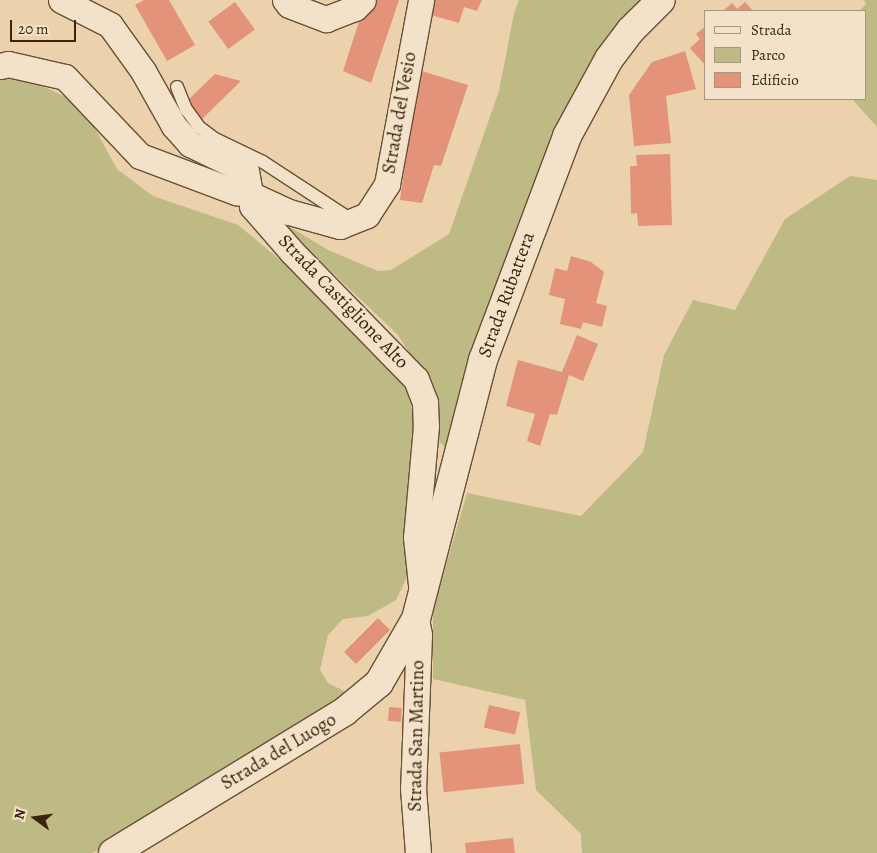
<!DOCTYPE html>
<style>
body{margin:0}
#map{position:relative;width:877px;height:853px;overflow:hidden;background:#ecd2ac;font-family:Alegreya,serif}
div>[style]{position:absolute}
.green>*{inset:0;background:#beba85}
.building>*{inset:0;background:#e2937a;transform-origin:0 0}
.roads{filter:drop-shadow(1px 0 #685035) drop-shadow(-1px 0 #685035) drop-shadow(0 1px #685035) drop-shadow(0 -1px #685035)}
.lane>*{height:12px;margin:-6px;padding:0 6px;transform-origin:6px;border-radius:6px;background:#f3e2c9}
.street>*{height:25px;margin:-12.5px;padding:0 12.5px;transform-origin:12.5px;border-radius:12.5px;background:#f3e2c9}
.secondary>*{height:28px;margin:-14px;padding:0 14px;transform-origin:14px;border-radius:14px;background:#f3e2c9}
span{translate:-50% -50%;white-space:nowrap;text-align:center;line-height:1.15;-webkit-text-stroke:4.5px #f3e2c9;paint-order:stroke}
.street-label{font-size:19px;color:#3c240d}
.legend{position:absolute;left:704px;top:10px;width:162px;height:90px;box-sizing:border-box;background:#f3e2c9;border:1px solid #aa967e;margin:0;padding:6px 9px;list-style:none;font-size:15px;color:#3c240d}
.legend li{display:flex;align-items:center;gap:10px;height:25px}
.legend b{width:25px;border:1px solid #aa967e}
.north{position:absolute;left:10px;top:793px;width:50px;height:50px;-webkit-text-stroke:4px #f3e2c9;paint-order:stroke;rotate:284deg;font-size:14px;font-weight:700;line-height:20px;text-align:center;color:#3c240d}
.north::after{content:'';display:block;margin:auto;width:18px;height:22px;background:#3c240d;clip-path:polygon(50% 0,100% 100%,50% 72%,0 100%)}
.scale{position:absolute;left:10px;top:20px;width:66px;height:22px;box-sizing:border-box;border:2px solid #3c240d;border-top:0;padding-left:6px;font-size:15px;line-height:18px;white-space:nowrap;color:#3c240d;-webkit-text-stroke:4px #f3e2c9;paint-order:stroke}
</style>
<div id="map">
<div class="green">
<div style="clip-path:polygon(519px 0,646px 0,607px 36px,581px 83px,447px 450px,439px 441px,439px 414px,433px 390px,398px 335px,275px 218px,328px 250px,378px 271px,391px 270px,449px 234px,499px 91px,514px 13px)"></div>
<div style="clip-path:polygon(864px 0,877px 0,877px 127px,853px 100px,866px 99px,866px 11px,859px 11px,866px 4px)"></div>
<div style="clip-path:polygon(0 77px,31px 81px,64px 96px,92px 123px,117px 169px,153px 196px,238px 225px,284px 263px,323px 303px,384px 353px,407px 382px,413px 417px,417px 468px,405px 515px,408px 575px,396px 600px,368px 616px,343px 619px,328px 635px,320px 670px,328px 683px,356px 697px,253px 762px,92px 853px,0 853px)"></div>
<div style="clip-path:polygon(850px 176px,877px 180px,877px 853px,582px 853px,581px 834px,536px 790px,525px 700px,433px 679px,433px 610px,467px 493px,581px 516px,643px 452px,664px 355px,693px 300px,735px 310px,785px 219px)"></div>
</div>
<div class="building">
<div style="clip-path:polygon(144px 0,169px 0,195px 45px,167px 61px,135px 5px)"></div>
<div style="clip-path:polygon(374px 0,399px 0,371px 83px,343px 71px,365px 3px)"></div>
<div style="clip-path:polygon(422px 0,482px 0,477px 11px,464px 7px,459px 23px,420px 12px)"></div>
<div style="left:235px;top:2px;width:34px;height:33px;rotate:54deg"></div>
<div style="clip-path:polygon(745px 2px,753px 11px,723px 11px,732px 3px,737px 9px)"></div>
<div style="clip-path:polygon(706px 26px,706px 66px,690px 48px,700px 39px,696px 34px)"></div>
<div style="clip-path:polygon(685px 51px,696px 89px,666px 96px,671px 143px,634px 146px,629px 95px,652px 62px)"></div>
<div style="clip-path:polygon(418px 70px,468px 85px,441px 166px,434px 165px,422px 203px,400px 200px)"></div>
<div style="clip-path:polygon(215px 74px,241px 81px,201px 120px,186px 102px)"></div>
<div style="clip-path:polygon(670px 154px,672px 225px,638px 226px,637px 213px,631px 214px,630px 166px,637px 166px,636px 155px)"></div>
<div style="clip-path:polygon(571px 256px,591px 262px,604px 272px,596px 303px,607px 306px,602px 327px,583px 322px,581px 329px,560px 324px,565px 299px,549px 295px,555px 268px,567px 271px)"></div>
<div style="clip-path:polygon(577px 335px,598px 344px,583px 381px,569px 375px,557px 415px,550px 414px,540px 446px,527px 441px,535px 414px,506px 406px,518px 360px,562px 372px)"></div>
<div style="left:378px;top:618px;width:17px;height:48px;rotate:45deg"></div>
<div style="left:489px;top:705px;width:32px;height:23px;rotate:13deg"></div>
<div style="left:389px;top:707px;width:13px;height:14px;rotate:4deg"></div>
<div style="left:520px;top:744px;width:40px;height:81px;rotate:84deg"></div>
<div style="clip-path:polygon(513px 838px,515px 853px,466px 853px,465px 843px)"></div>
</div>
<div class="roads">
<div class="lane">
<div style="left:177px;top:87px;width:24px;rotate:68deg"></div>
<div style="left:186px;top:109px;width:22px;rotate:54deg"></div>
<div style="left:199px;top:127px;width:20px;rotate:37deg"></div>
<div style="left:215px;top:139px;width:53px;rotate:25.6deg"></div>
<div style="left:263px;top:162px;width:108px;rotate:33.2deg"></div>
</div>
<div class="street">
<div style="left:61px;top:0;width:55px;rotate:27deg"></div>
<div style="left:110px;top:25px;width:57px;rotate:54.3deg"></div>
<div style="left:143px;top:71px;width:63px;rotate:60.6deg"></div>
<div style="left:174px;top:126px;width:24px;rotate:48deg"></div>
<div style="left:190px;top:144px;width:62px;rotate:25.7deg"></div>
<div style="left:246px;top:171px;width:36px;rotate:80deg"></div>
<div style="left:252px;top:206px;width:61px;rotate:49deg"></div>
<div style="left:292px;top:252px;width:177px;rotate:45.7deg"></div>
<div style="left:416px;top:379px;width:25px;rotate:69deg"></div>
<div style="left:425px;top:402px;width:24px;rotate:88deg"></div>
<div style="left:426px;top:426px;width:111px;rotate:95.1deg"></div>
<div style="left:416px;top:537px;width:57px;rotate:84deg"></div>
<div style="left:285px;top:0;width:6px;rotate:51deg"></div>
<div style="left:289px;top:5px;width:40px;rotate:21deg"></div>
<div style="left:326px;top:19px;width:31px;rotate:-21deg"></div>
<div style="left:355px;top:8px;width:11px;rotate:-45deg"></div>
<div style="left:0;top:66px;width:8px;rotate:-14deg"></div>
<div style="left:8px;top:64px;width:58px;rotate:12.8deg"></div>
<div style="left:65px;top:77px;width:109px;rotate:46.5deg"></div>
<div style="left:140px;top:156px;width:103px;rotate:20.6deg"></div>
<div style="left:236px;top:192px;width:14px;rotate:8deg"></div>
<div style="left:250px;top:194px;width:43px;rotate:24.8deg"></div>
<div style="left:289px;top:212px;width:53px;rotate:15.4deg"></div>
<div style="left:340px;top:226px;width:29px;rotate:-22deg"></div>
<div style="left:367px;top:215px;width:37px;rotate:-57deg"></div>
<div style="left:387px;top:184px;width:187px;rotate:-79.5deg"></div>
<div style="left:416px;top:619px;width:16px;rotate:79deg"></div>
<div style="left:419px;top:635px;width:153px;rotate:92.2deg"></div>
<div style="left:413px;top:788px;width:65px;rotate:85.6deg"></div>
</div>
<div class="secondary">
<div style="left:113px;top:853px;width:271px;rotate:-31.4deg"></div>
<div style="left:344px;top:712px;width:45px;rotate:-39.6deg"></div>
<div style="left:379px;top:683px;width:74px;rotate:-60deg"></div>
<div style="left:416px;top:619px;width:268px;rotate:-75.5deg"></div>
<div style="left:483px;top:360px;width:239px;rotate:-69.4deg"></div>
<div style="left:567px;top:136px;width:88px;rotate:-61.4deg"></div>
<div style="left:609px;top:59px;width:36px;rotate:-53deg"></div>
<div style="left:631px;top:30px;width:42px;rotate:-45deg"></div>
</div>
</div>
<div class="street-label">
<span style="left:400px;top:113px;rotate:-80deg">Strada del Vesio</span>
<span style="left:507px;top:295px;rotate:-70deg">Strada Rubattera</span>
<span style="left:343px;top:302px;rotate:46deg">Strada Castiglione Alto</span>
<span style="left:417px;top:736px;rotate:-89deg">Strada San Martino</span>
<span style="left:279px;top:752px;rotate:-31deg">Strada del Luogo</span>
</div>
<ul class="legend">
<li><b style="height:6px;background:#f3e2c9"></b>Strada</li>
<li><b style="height:14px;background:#beba85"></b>Parco</li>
<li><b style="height:14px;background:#e2937a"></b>Edificio</li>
</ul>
<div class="north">N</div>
<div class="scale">20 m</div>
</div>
